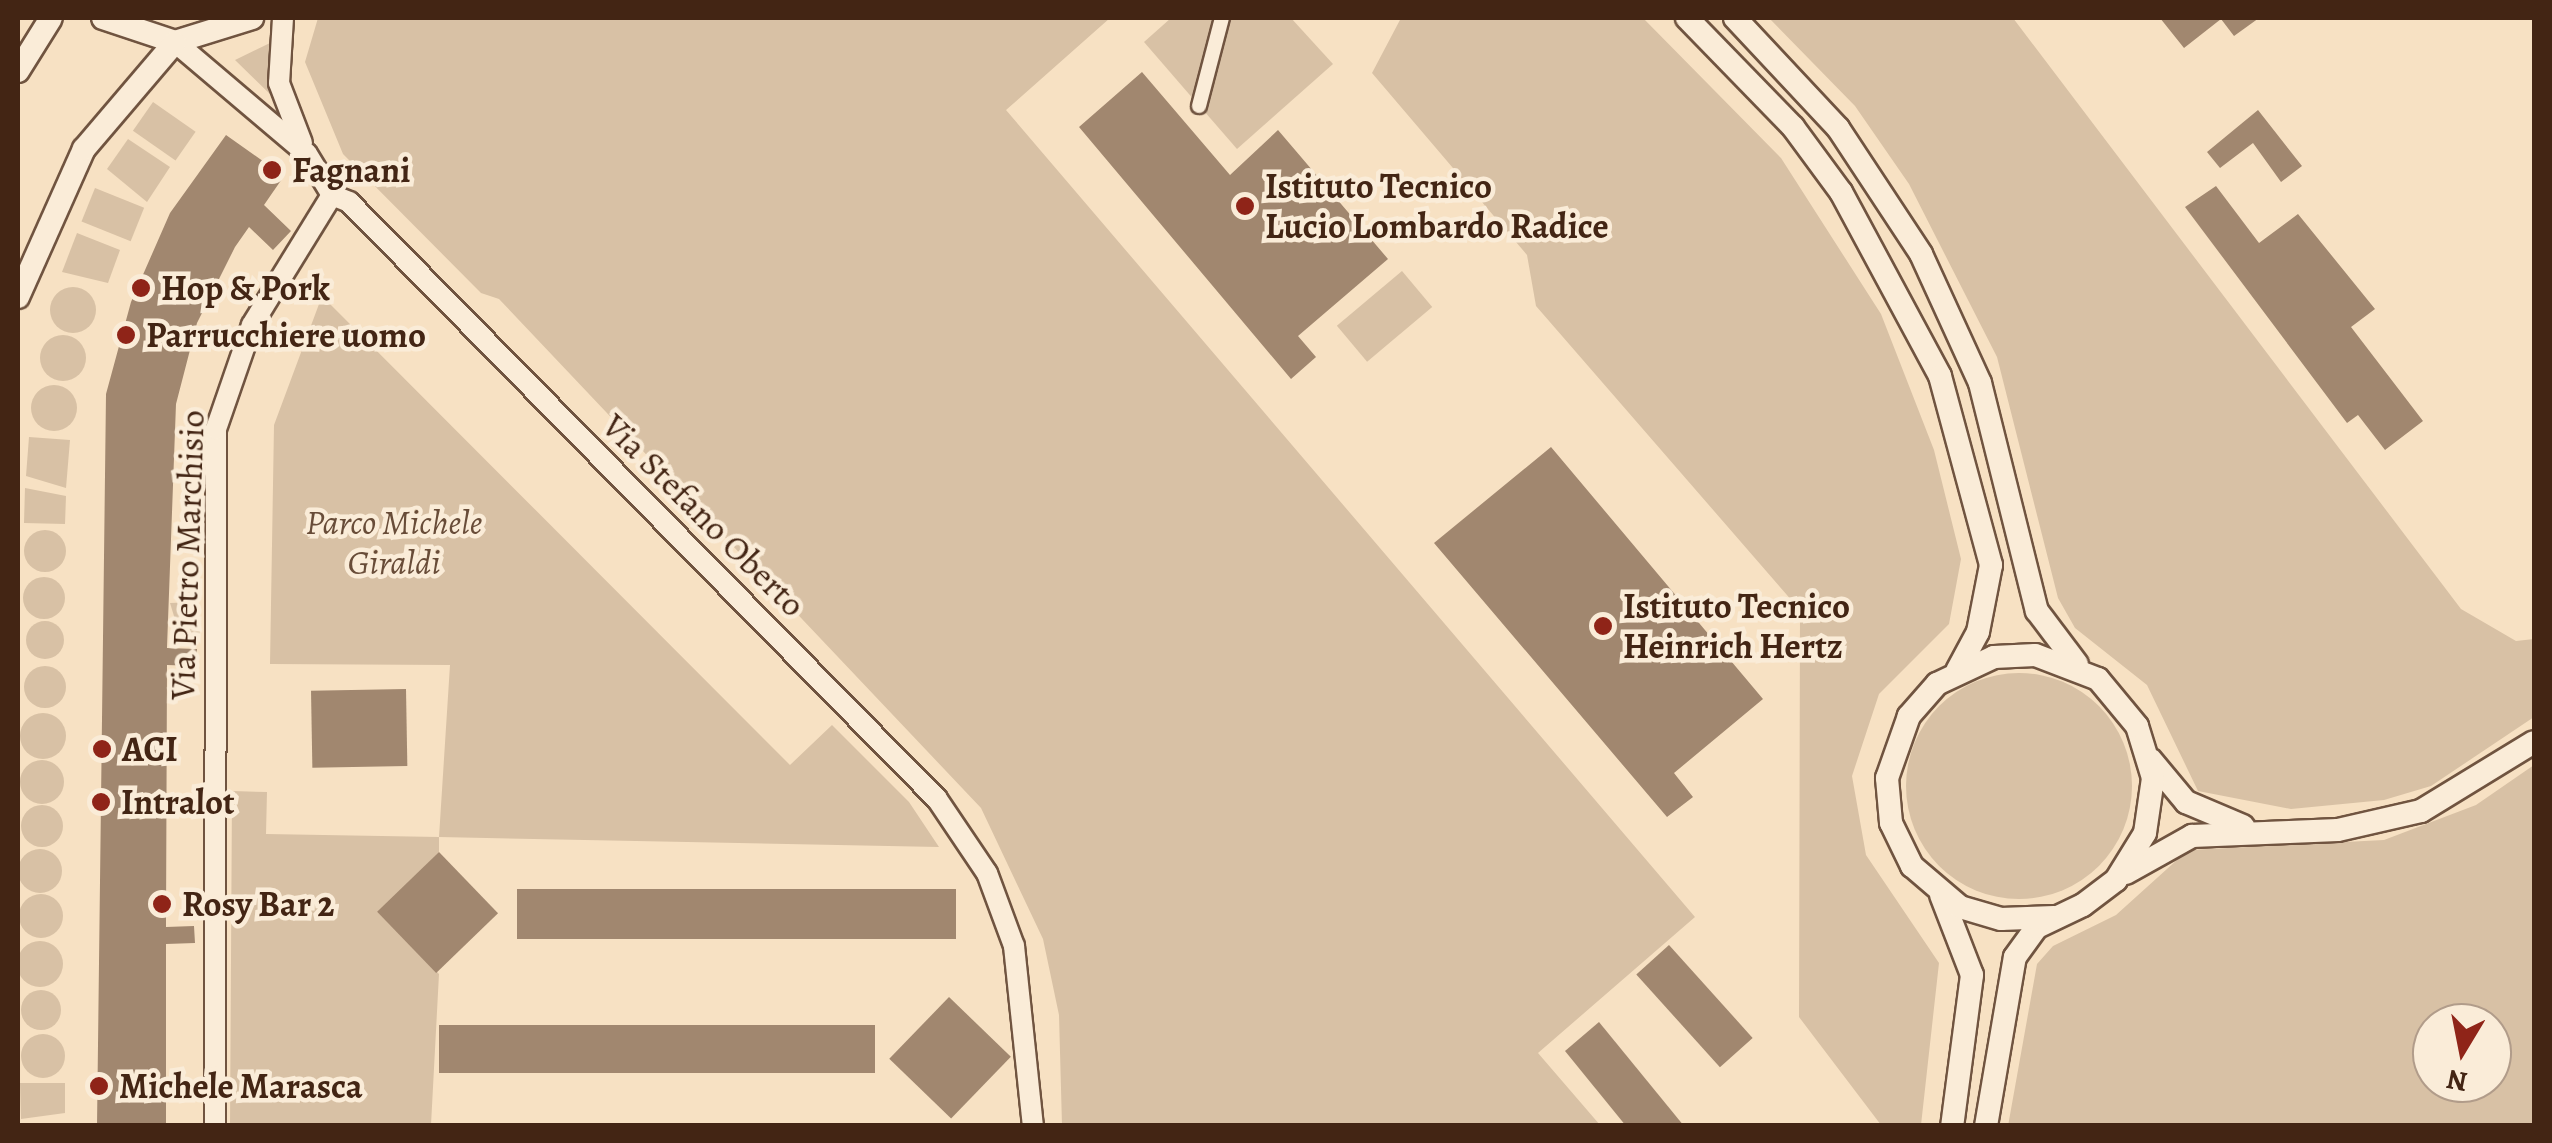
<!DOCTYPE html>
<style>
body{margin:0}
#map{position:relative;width:2552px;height:1143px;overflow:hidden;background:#f7e1c3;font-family:Alegreya,serif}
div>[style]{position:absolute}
.green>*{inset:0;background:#d8c1a5;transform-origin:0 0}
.round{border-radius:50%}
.building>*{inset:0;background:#a1876f;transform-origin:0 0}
.roads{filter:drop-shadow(2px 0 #705440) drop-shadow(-2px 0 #705440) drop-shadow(0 2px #705440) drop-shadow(0 -2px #705440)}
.pedestrian>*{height:14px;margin:-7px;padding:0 7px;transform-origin:7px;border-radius:7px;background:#faecd8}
.minor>*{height:20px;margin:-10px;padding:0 10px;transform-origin:10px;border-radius:10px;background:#faecd8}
.tertiary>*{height:22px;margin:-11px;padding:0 11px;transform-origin:11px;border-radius:11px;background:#faecd8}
.dots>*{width:28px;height:28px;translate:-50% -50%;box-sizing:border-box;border:5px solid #faecd8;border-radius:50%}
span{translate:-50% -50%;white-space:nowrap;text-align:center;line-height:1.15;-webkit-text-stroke:9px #faecd8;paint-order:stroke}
.poi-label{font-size:35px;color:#432514;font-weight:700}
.left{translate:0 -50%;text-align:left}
.street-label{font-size:35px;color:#432514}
.park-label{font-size:35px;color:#684c38;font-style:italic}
.frame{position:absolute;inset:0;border:20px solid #432514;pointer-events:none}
.north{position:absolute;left:2412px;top:1003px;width:100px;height:100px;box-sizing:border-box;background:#faecd8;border:2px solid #b19c8a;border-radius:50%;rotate:190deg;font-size:28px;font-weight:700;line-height:40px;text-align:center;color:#432514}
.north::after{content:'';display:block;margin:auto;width:35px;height:45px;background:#8f2418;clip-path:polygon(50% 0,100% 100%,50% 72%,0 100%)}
</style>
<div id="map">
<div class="green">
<div style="clip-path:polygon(318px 18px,1110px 18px,1006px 110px,1695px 917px,1538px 1053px,1600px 1125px,1062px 1125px,1059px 1015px,1043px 939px,981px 808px,499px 299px,481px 293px,343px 154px,305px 62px)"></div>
<div style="clip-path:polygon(1171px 18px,1215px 18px,1195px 101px,1144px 42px)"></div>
<div style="clip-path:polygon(1227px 18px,1291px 18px,1333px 64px,1237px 149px,1204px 111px)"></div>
<div style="clip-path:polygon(1401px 18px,1643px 18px,1781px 158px,1881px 314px,1934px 450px,1961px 559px,1949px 624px,1879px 694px,1852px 776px,1866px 855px,1939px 963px,1921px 1125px,1881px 1125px,1799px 1017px,1800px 610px,1536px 306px,1527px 255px,1372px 73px)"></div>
<div style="clip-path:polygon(1769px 18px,2013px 18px,2461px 609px,2516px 641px,2534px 639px,2534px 717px,2431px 786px,2384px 800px,2291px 809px,2198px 791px,2147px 685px,2075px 628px,2058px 598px,1997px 357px,1909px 184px,1855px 106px)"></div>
<div style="clip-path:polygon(270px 43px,268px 66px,276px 100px,235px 60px)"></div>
<div style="left:153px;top:102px;width:52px;height:35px;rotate:35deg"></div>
<div style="clip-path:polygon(128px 139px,170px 167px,147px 202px,107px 169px)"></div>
<div style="left:95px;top:188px;width:53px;height:36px;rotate:22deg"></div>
<div style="clip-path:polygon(77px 233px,120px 250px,108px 283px,62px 272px)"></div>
<div style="left:1402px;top:271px;width:47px;height:85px;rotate:50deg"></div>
<div class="round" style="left:50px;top:287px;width:46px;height:46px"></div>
<div style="clip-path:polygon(322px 296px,790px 765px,832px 725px,909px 802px,939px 847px,439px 837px,439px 852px,379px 913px,439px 974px,431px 1125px,230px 1126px,232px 791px,267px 792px,266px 834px,439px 837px,450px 665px,270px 664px,274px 425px)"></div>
<div class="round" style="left:40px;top:335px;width:46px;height:46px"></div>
<div class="round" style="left:31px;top:385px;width:46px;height:46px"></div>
<div style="clip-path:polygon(29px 437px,70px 440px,66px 488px,26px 476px)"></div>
<div style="clip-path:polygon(25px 488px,66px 496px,65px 524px,24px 523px)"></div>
<div class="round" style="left:24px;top:530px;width:42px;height:42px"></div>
<div class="round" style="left:23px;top:577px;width:42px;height:42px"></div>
<div style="clip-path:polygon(199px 602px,200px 638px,181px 639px,170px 603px)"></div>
<div class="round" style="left:26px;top:621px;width:38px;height:38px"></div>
<div class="round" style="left:24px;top:666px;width:42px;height:42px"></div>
<div class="round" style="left:1906px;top:673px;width:226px;height:226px"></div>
<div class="round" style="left:20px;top:713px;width:46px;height:46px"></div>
<div class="round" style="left:20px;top:760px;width:44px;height:44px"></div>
<div style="clip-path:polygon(evenodd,2534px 765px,2534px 1125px,2008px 1126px,2037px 964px,2053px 946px,2116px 915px,2188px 850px,2384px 840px,2476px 805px,2534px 765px,2432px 1023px,2492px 1023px,2492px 1083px,2432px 1083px,2432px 1023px)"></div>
<div class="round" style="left:21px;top:805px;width:42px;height:42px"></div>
<div class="round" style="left:18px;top:849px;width:44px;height:44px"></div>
<div class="round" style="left:19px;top:894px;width:44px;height:44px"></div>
<div class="round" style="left:17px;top:941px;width:46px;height:46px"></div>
<div class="round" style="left:21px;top:990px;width:40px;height:40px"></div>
<div class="round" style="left:21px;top:1034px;width:44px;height:44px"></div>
<div style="clip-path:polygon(20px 1083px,65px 1083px,65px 1113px,21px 1119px)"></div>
</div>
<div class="building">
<div style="clip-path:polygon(2160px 18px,2259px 18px,2234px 36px,2221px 19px,2184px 48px)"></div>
<div style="clip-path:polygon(1142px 72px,1230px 175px,1278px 130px,1388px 259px,1298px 336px,1316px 357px,1291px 379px,1079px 127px)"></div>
<div style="clip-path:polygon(2258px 110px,2302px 166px,2281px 182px,2253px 143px,2220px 168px,2207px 152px)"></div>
<div style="clip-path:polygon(226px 135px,284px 176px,264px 205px,291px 231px,273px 250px,249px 227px,235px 247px,197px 323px,176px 404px,167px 648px,197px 649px,196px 666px,167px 665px,166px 927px,194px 926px,195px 943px,166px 944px,166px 1126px,97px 1126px,106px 394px,131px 302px,170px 213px)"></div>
<div style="clip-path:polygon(2216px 186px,2259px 243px,2298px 214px,2375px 309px,2351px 327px,2423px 421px,2385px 450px,2358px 415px,2347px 423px,2185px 207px)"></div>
<div style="clip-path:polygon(1551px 447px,1763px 699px,1674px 773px,1693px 797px,1667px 817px,1434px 543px)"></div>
<div style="left:406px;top:689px;width:77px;height:95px;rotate:89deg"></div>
<div style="left:439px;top:852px;width:85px;height:86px;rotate:46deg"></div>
<div style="left:517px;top:889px;width:439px;height:50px"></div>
<div style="left:1669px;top:945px;width:125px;height:44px;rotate:48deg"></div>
<div style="left:949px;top:997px;width:86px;height:86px;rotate:44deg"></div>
<div style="clip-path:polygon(1599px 1022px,1684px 1126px,1626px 1126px,1565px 1051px)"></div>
<div style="left:439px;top:1025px;width:436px;height:48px"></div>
</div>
<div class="roads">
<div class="pedestrian">
<div style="left:1199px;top:106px;width:91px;rotate:-75.4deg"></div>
</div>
<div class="minor">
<div style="left:283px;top:18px;width:65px;rotate:93.5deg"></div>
<div style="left:279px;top:83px;width:64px;rotate:69deg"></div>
<div style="left:175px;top:42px;width:173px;rotate:40.3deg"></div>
<div style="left:307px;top:154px;width:48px;rotate:58.6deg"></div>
<div style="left:332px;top:195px;width:18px;rotate:22deg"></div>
<div style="left:349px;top:202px;width:838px;rotate:45.44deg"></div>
<div style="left:937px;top:799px;width:89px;rotate:56deg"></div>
<div style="left:987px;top:873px;width:78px;rotate:69.7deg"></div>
<div style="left:1014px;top:946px;width:181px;rotate:84deg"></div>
<div style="left:215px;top:1126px;width:697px;rotate:-89.92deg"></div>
<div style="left:216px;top:429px;width:110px;rotate:-70.9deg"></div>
<div style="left:252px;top:325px;width:153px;rotate:-58.4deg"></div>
</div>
<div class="tertiary">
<div style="left:103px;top:18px;width:76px;rotate:18.4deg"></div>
<div style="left:175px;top:42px;width:81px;rotate:-17.3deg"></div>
<div style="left:1687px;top:18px;width:152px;rotate:45.8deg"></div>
<div style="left:1793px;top:127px;width:81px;rotate:53.6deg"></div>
<div style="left:1841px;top:192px;width:209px;rotate:61.7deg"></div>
<div style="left:1940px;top:376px;width:196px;rotate:74.9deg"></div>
<div style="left:1991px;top:565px;width:68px;rotate:101deg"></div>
<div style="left:1978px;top:632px;width:44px;rotate:118.3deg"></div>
<div style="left:1735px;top:18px;width:151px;rotate:46.9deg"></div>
<div style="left:1838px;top:128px;width:151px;rotate:56.6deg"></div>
<div style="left:1921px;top:254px;width:142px;rotate:65.4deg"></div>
<div style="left:1980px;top:383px;width:235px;rotate:76deg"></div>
<div style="left:2037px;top:611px;width:66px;rotate:53deg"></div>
<div style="left:18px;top:71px;width:62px;rotate:-58.1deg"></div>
<div style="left:18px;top:297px;width:162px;rotate:-66deg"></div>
<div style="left:84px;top:149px;width:140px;rotate:-49.6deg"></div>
<div style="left:2151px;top:760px;width:55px;rotate:50.2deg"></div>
<div style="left:2186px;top:802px;width:62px;rotate:22.8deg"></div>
<div style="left:2126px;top:873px;width:76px;rotate:-29.3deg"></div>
<div style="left:2192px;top:836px;width:146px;rotate:-2.4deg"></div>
<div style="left:2338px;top:830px;width:85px;rotate:-12.9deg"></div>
<div style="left:2421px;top:811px;width:132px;rotate:-31.4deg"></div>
<div style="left:1941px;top:895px;width:86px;rotate:68.8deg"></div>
<div style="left:1972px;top:975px;width:152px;rotate:97.5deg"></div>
<div style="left:1986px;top:1126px;width:171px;rotate:-80.3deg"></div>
<div style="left:2015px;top:957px;width:37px;rotate:-54deg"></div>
<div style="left:2037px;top:927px;width:51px;rotate:-25.6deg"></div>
<div style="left:2083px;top:905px;width:41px;rotate:-37.1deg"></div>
<div style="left:2116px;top:880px;width:55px;rotate:-58.3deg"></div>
<div style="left:2145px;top:833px;width:56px;rotate:-81.7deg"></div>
<div style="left:2153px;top:778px;width:54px;rotate:-107.1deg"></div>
<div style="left:2137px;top:726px;width:61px;rotate:-129.7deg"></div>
<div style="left:2098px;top:679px;width:67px;rotate:-159.1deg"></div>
<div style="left:2035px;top:655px;width:41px;rotate:177.2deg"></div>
<div style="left:1994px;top:657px;width:63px;rotate:154.7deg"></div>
<div style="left:1937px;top:684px;width:43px;rotate:131.2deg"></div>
<div style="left:1909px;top:716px;width:66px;rotate:109.5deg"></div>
<div style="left:1887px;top:778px;width:45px;rotate:84.9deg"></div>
<div style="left:1891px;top:823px;width:48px;rotate:64deg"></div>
<div style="left:1912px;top:866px;width:63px;rotate:40.5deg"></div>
<div style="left:1960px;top:907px;width:43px;rotate:16.3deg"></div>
<div style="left:2001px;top:919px;width:53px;rotate:-2.2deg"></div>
</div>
</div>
<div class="dots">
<div style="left:272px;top:170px;background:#8f2418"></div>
<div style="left:1245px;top:206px;background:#8f2418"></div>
<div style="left:141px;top:288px;background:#8f2418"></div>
<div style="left:126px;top:335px;background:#8f2418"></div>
<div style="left:1603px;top:626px;background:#8f2418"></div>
<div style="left:102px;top:749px;background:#8f2418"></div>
<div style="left:101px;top:802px;background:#8f2418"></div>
<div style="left:162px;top:904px;background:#8f2418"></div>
<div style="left:99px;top:1086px;background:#8f2418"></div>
</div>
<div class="poi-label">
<span class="left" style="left:292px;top:170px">Fagnani</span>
<span class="left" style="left:1265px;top:206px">Istituto Tecnico<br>Lucio Lombardo Radice</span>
<span class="left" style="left:161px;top:288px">Hop &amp; Pork</span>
<span class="left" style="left:146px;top:335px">Parrucchiere uomo</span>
<span class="left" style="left:1623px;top:626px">Istituto Tecnico<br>Heinrich Hertz</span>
<span class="left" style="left:122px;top:749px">ACI</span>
<span class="left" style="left:121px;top:802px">Intralot</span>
<span class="left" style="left:182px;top:904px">Rosy Bar 2</span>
<span class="left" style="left:119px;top:1086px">Michele Marasca</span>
</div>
<div class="street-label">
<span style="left:704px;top:515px;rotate:45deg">Via Stefano Oberto</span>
<span style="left:187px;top:555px;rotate:-88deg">Via Pietro Marchisio</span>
</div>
<div class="park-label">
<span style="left:394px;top:542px">Parco Michele<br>Giraldi</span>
</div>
<div class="frame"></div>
<div class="north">N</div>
</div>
